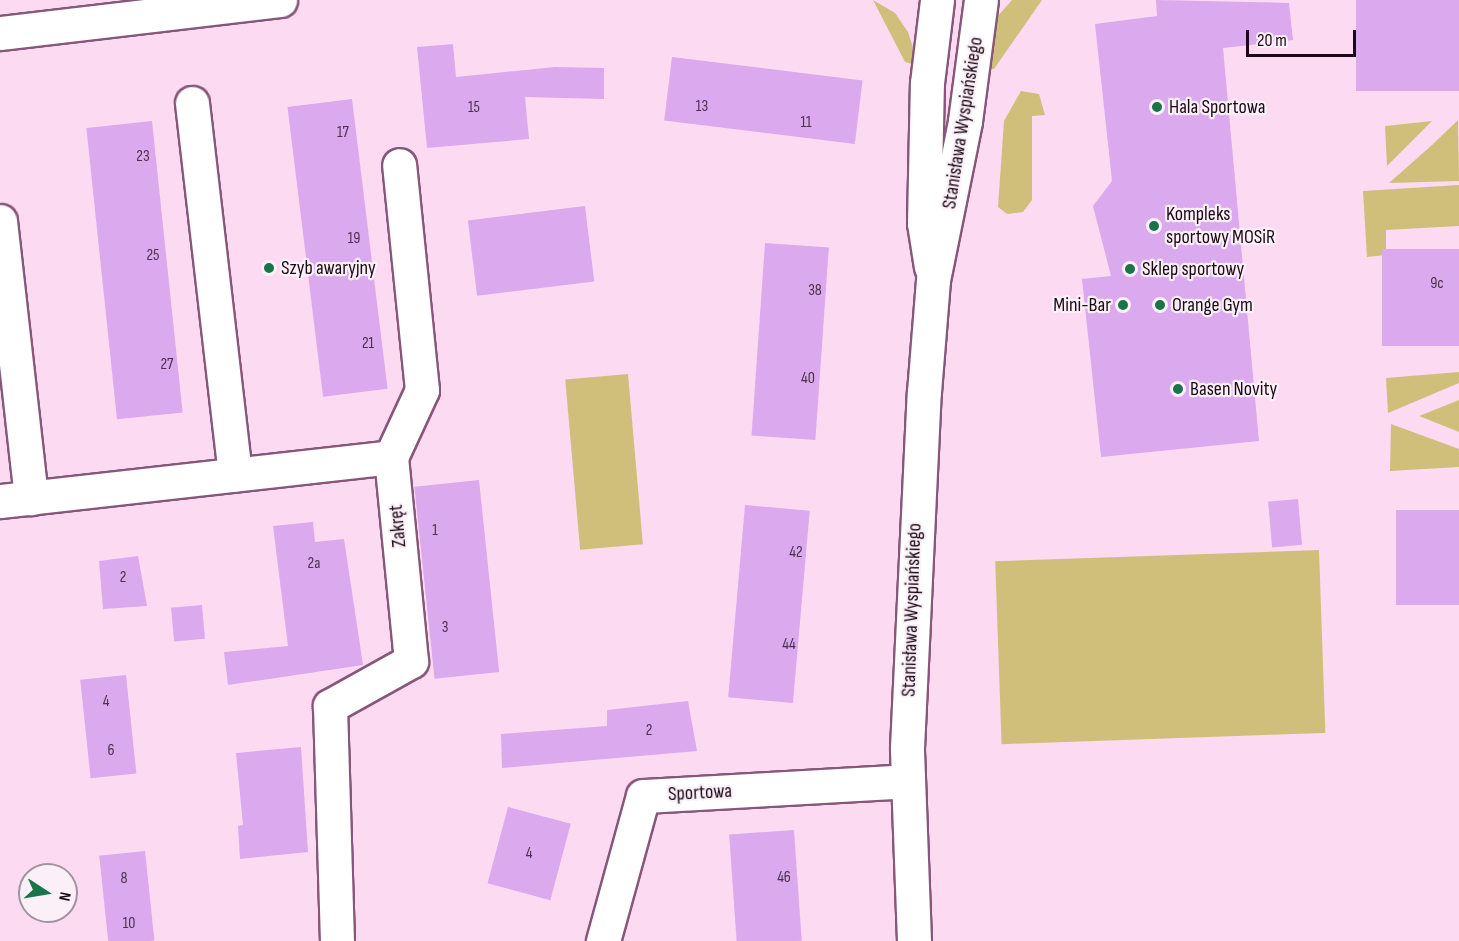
<!DOCTYPE html>
<meta charset="utf-8">
<style>
body{margin:0}
#map{position:relative;width:1459px;height:941px;overflow:hidden;background:#fcdbf2;font-family:"Sofia Sans Condensed",sans-serif}
div>[style]{position:absolute}
.green>*{inset:0;background:#cfbf7b;transform-origin:0 0}
.building>*{inset:0;background:#dba9ed;transform-origin:0 0}
.roads{filter:drop-shadow(2px 0 #865779) drop-shadow(-2px 0 #865779) drop-shadow(0 2px #865779) drop-shadow(0 -2px #865779)}
.street>*{height:33px;margin:-16.5px;padding:0 16.5px;transform-origin:16.5px;border-radius:16.5px;background:#fff}
.secondary>*{height:33px;margin:-16.5px;padding:0 16.5px;transform-origin:16.5px;border-radius:16.5px;background:#fff}
.dots>*{width:16px;height:16px;translate:-50% -50%;box-sizing:border-box;border:3px solid #fbf0f8;border-radius:50%}
span{translate:-50% -50%;white-space:nowrap;text-align:center;line-height:1.15;-webkit-text-stroke:4.5px #fbf0f8;paint-order:stroke}
.number-label{font-size:16px;color:#4b314c}
.number-label span{-webkit-text-stroke-width:0}
.poi-label{font-size:20px;color:#1b0916}
.left{translate:0 -50%;text-align:left}
.right{translate:-100% -50%;text-align:right}
.street-label{font-size:20px;color:#1b0916}
.north{position:absolute;left:18px;top:863px;width:60px;height:60px;box-sizing:border-box;background:#fbf0f8;border:2px solid #a1949e;border-radius:50%;rotate:102deg;font-size:16px;font-weight:700;line-height:24px;text-align:center;color:#1b0916}
.north::after{content:'';display:block;margin:auto;width:21px;height:27px;background:#1a7449;clip-path:polygon(50% 0,100% 100%,50% 72%,0 100%)}
.scale{position:absolute;left:1246px;top:30px;width:110px;height:27px;box-sizing:border-box;border:3px solid #1b0916;border-top:0;padding-left:8px;font-size:18px;line-height:21px;white-space:nowrap;color:#1b0916;-webkit-text-stroke:4px #fbf0f8;paint-order:stroke}
</style>
<div id="map">
<div class="green">
<div style="clip-path:polygon(873px 0,895px 13px,908px 32px,919px 66px,905px 62px)"></div>
<div style="clip-path:polygon(1012px 0,1042px 0,994px 69px,987px 70px,997px 17px)"></div>
<div style="clip-path:polygon(1021px 91px,1039px 94px,1045px 115px,1032px 116px,1032px 200px,1023px 212px,1007px 214px,998px 207px,1004px 121px)"></div>
<div style="clip-path:polygon(1458px 120px,1459px 181px,1389px 183px,1432px 145px)"></div>
<div style="clip-path:polygon(1432px 121px,1387px 166px,1385px 126px)"></div>
<div style="clip-path:polygon(1459px 185px,1459px 226px,1386px 230px,1386px 255px,1367px 257px,1363px 191px)"></div>
<div style="clip-path:polygon(1459px 372px,1459px 383px,1388px 413px,1386px 378px)"></div>
<div style="left:628px;top:374px;width:171px;height:63px;rotate:85deg"></div>
<div style="clip-path:polygon(1459px 400px,1459px 432px,1419px 416px)"></div>
<div style="clip-path:polygon(1391px 424px,1459px 449px,1459px 467px,1390px 471px)"></div>
<div style="left:1319px;top:550px;width:183px;height:324px;rotate:88deg"></div>
</div>
<div class="building">
<div style="clip-path:polygon(1156px 0,1289px 3px,1293px 40px,1223px 48px,1259px 441px,1101px 457px,1082px 279px,1111px 276px,1093px 206px,1112px 181px,1095px 24px,1157px 16px)"></div>
<div style="left:1356px;top:0;width:103px;height:91px"></div>
<div style="clip-path:polygon(453px 44px,456px 77px,555px 67px,604px 68px,604px 99px,525px 97px,529px 139px,427px 148px,417px 47px)"></div>
<div style="left:672px;top:57px;width:192px;height:64px;rotate:7deg"></div>
<div style="left:352px;top:99px;width:292px;height:65px;rotate:83deg"></div>
<div style="left:152px;top:121px;width:293px;height:66px;rotate:84deg"></div>
<div style="left:585px;top:206px;width:76px;height:118px;rotate:83deg"></div>
<div style="left:765px;top:243px;width:64px;height:193px;rotate:4deg"></div>
<div style="left:1459px;top:249px;width:97px;height:77px;rotate:90deg"></div>
<div style="left:479px;top:480px;width:193px;height:65px;rotate:84deg"></div>
<div style="left:1298px;top:499px;width:46px;height:30px;rotate:85deg"></div>
<div style="left:745px;top:505px;width:65px;height:193px;rotate:5deg"></div>
<div style="left:1459px;top:510px;width:95px;height:63px;rotate:90deg"></div>
<div style="clip-path:polygon(313px 522px,315px 542px,344px 539px,363px 665px,228px 685px,224px 652px,288px 646px,273px 526px)"></div>
<div style="clip-path:polygon(138px 556px,147px 606px,103px 609px,99px 561px)"></div>
<div style="left:202px;top:605px;width:34px;height:31px;rotate:85deg"></div>
<div style="left:126px;top:675px;width:99px;height:46px;rotate:84deg"></div>
<div style="clip-path:polygon(688px 701px,697px 751px,502px 768px,501px 734px,607px 726px,607px 710px)"></div>
<div style="clip-path:polygon(301px 747px,308px 852px,240px 859px,238px 826px,243px 825px,236px 753px)"></div>
<div style="left:508px;top:807px;width:65px;height:79px;rotate:15deg"></div>
<div style="left:794px;top:830px;width:111px;height:65px;rotate:86deg"></div>
<div style="left:145px;top:851px;width:90px;height:46px;rotate:84deg"></div>
</div>
<div class="roads">
<div class="street">
<div style="left:192px;top:103px;width:374px;rotate:83.4deg"></div>
<div style="left:0;top:221px;width:279px;rotate:83.6deg"></div>
<div style="left:931px;top:267px;width:45px;rotate:-99deg"></div>
<div style="left:924px;top:223px;width:140px;rotate:-88.8deg"></div>
<div style="left:927px;top:83px;width:84px;rotate:-83.1deg"></div>
<div style="left:391px;top:457px;width:74px;rotate:-65.2deg"></div>
<div style="left:422px;top:390px;width:226px;rotate:-95.8deg"></div>
<div style="left:0;top:501px;width:393px;rotate:-6.4deg"></div>
<div style="left:391px;top:457px;width:205px;rotate:84.4deg"></div>
<div style="left:411px;top:661px;width:93px;rotate:150.9deg"></div>
<div style="left:330px;top:706px;width:235px;rotate:88.3deg"></div>
<div style="left:603px;top:941px;width:150px;rotate:-74.6deg"></div>
<div style="left:643px;top:796px;width:265px;rotate:-3.2deg"></div>
<div style="left:914px;top:941px;width:193px;rotate:-92.1deg"></div>
<div style="left:907px;top:748px;width:356px;rotate:-87.3deg"></div>
<div style="left:924px;top:392px;width:112px;rotate:-85.4deg"></div>
<div style="left:933px;top:280px;width:162px;rotate:-78.6deg"></div>
<div style="left:965px;top:121px;width:122px;rotate:-82.5deg"></div>
</div>
<div class="secondary">
<div style="left:0;top:33px;width:282px;rotate:-6.7deg"></div>
</div>
</div>
<div class="dots">
<div style="left:1157px;top:107px;background:#1a7449"></div>
<div style="left:1154px;top:226px;background:#1a7449"></div>
<div style="left:269px;top:268px;background:#1a7449"></div>
<div style="left:1130px;top:269px;background:#1a7449"></div>
<div style="left:1123px;top:305px;background:#1a7449"></div>
<div style="left:1160px;top:305px;background:#1a7449"></div>
<div style="left:1178px;top:389px;background:#1a7449"></div>
</div>
<div class="number-label">
<span style="left:702px;top:107px">13</span>
<span style="left:474px;top:108px">15</span>
<span style="left:806px;top:123px">11</span>
<span style="left:343px;top:133px">17</span>
<span style="left:143px;top:157px">23</span>
<span style="left:354px;top:239px">19</span>
<span style="left:153px;top:256px">25</span>
<span style="left:1437px;top:284px">9c</span>
<span style="left:815px;top:291px">38</span>
<span style="left:368px;top:344px">21</span>
<span style="left:167px;top:365px">27</span>
<span style="left:808px;top:379px">40</span>
<span style="left:435px;top:531px">1</span>
<span style="left:796px;top:553px">42</span>
<span style="left:314px;top:564px">2a</span>
<span style="left:123px;top:578px">2</span>
<span style="left:445px;top:628px">3</span>
<span style="left:789px;top:645px">44</span>
<span style="left:106px;top:702px">4</span>
<span style="left:649px;top:731px">2</span>
<span style="left:111px;top:751px">6</span>
<span style="left:529px;top:854px">4</span>
<span style="left:784px;top:878px">46</span>
<span style="left:124px;top:879px">8</span>
<span style="left:129px;top:924px">10</span>
</div>
<div class="poi-label">
<span class="left" style="left:1169px;top:107px">Hala Sportowa</span>
<span class="left" style="left:1166px;top:226px">Kompleks<br>sportowy MOSiR</span>
<span class="left" style="left:281px;top:268px">Szyb awaryjny</span>
<span class="left" style="left:1142px;top:269px">Sklep sportowy</span>
<span class="right" style="left:1111px;top:305px">Mini-Bar</span>
<span class="left" style="left:1172px;top:305px">Orange Gym</span>
<span class="left" style="left:1190px;top:389px">Basen Novity</span>
</div>
<div class="street-label">
<span style="left:963px;top:123px;rotate:-81deg">Stanisława Wyspiańskiego</span>
<span style="left:398px;top:526px;rotate:-95deg">Zakręt</span>
<span style="left:912px;top:610px;rotate:-88deg">Stanisława Wyspiańskiego</span>
<span style="left:700px;top:793px;rotate:-3deg">Sportowa</span>
</div>
<div class="north">N</div>
<div class="scale">20 m</div>
</div>
